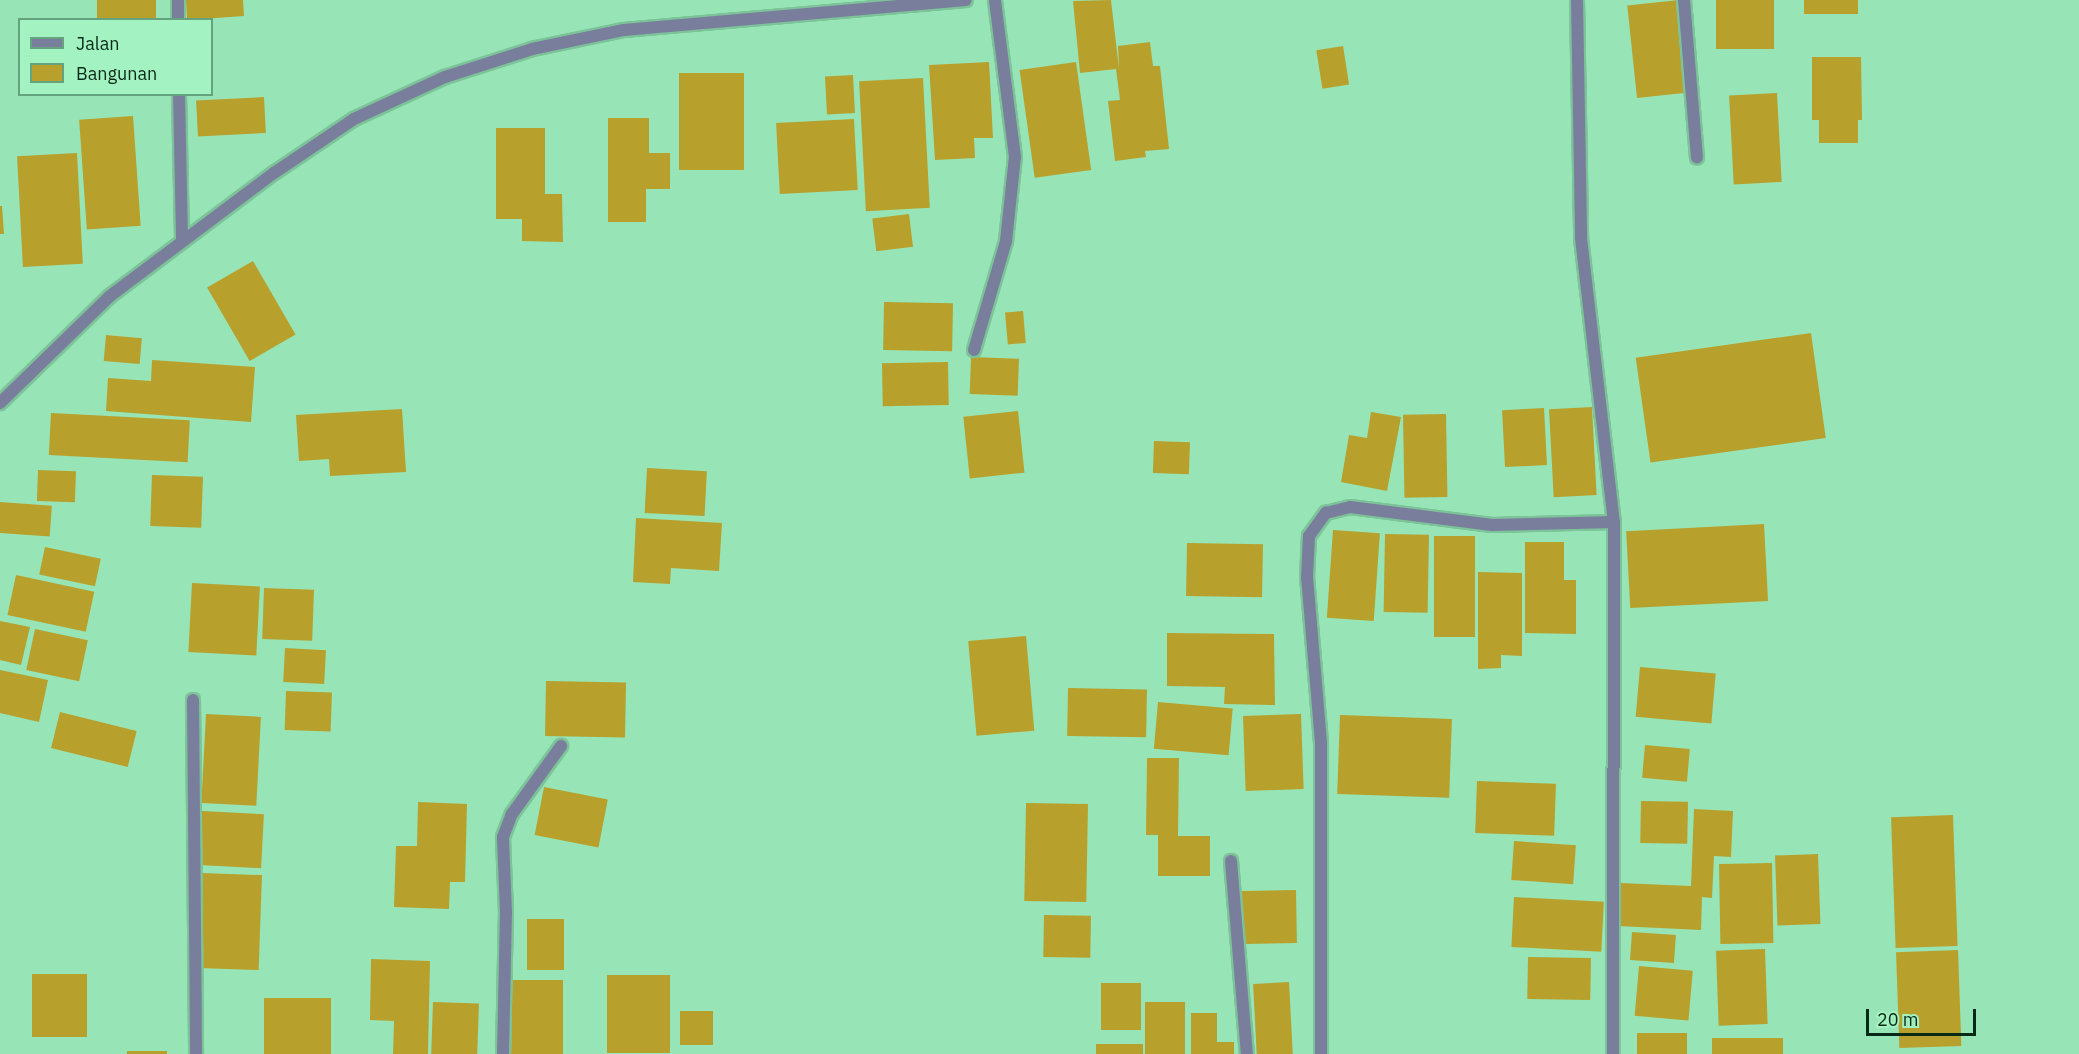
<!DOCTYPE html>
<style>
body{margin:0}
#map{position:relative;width:2079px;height:1054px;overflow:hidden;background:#97e5b6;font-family:"IBM Plex Sans",sans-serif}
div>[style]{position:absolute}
.building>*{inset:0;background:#b8a02c;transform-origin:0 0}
.roads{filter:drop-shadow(2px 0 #7dc399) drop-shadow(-2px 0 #7dc399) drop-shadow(0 2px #7dc399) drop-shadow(0 -2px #7dc399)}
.minor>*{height:12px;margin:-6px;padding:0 6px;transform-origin:6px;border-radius:6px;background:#797e9c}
.tertiary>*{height:12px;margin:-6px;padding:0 6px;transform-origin:6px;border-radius:6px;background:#797e9c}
span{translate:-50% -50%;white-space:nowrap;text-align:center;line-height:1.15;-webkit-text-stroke:6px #a3f2c2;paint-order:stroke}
.legend{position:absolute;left:18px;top:18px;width:195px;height:78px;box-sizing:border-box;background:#a3f2c2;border:2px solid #65a27e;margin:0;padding:8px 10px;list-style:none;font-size:18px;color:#072917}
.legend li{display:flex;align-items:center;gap:12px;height:30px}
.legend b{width:30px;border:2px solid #65a27e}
.scale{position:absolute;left:1866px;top:1009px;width:110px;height:27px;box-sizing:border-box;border:3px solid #072917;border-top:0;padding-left:8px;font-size:18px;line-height:21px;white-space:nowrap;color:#072917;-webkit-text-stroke:4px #a3f2c2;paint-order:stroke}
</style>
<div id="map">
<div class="building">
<div style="left:97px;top:0;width:59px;height:20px"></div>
<div style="clip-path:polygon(186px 0,243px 0,244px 16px,187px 20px)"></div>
<div style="clip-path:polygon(1111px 0,1119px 69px,1118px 46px,1150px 42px,1153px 66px,1160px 66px,1169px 149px,1145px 151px,1146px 157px,1115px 161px,1108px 101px,1120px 100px,1116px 69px,1080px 73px,1073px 1px)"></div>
<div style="left:1679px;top:0;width:93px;height:52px;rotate:84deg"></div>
<div style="left:1716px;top:0;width:58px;height:49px"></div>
<div style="left:1804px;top:0;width:54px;height:14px"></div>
<div style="left:1343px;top:46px;width:39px;height:27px;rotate:81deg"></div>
<div style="clip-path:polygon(1812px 57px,1861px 57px,1862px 120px,1858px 120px,1858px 143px,1819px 143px,1819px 120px,1812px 120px)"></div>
<div style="clip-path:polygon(989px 62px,993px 138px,974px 138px,975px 158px,935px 160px,929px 65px)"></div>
<div style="left:1076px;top:62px;width:109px;height:57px;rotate:82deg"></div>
<div style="left:679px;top:73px;width:65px;height:97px"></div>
<div style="left:853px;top:75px;width:38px;height:28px;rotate:87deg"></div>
<div style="left:923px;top:78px;width:130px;height:64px;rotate:87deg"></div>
<div style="left:1777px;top:93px;width:89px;height:48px;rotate:87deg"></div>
<div style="left:264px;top:97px;width:36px;height:68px;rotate:87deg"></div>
<div style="left:133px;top:116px;width:110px;height:54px;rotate:86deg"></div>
<div style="clip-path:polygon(608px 118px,649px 118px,649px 153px,670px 153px,670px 189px,646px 189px,646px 222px,608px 222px)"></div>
<div style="left:854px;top:119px;width:71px;height:78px;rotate:87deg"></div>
<div style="clip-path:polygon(496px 128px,545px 128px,545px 194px,562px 194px,563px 242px,522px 241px,522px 219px,496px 219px)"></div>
<div style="left:77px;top:153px;width:111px;height:60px;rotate:87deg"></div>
<div style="clip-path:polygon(0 206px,2px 206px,4px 234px,0 234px)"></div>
<div style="left:909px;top:214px;width:33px;height:37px;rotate:83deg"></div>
<div style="left:253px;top:261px;width:85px;height:53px;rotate:60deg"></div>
<div style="left:884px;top:302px;width:69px;height:48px;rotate:1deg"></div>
<div style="left:1023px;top:311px;width:32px;height:18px;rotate:85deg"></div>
<div style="left:1811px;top:333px;width:106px;height:177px;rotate:82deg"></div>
<div style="left:106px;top:335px;width:36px;height:26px;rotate:5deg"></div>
<div style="left:971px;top:357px;width:48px;height:37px;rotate:2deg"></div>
<div style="clip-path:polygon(152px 360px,255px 367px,251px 422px,106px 411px,108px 378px,151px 381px)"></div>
<div style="left:948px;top:362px;width:43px;height:66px;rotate:89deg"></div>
<div style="left:1592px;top:407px;width:88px;height:43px;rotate:87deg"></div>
<div style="left:1544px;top:408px;width:57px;height:42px;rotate:87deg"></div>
<div style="clip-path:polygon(402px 409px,406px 472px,330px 476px,329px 459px,299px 461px,296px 415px)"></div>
<div style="left:1018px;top:411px;width:62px;height:55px;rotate:84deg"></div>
<div style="clip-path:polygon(1371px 412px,1401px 417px,1387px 491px,1341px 482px,1349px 435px,1367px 438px)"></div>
<div style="left:51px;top:413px;width:139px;height:42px;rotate:3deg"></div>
<div style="left:1446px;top:414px;width:83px;height:43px;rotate:89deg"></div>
<div style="left:1154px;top:441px;width:36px;height:32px;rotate:2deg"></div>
<div style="left:647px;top:468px;width:60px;height:45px;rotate:3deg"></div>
<div style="left:38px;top:470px;width:38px;height:31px;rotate:2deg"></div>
<div style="left:152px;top:475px;width:51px;height:51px;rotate:2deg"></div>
<div style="left:0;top:502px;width:52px;height:31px;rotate:4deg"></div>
<div style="clip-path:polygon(636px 518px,722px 523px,719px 571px,671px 568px,670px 584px,633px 582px)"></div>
<div style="left:1764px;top:524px;width:77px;height:138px;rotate:87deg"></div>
<div style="left:1333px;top:530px;width:47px;height:88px;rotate:4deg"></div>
<div style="left:1385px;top:534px;width:44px;height:78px;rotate:1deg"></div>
<div style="left:1434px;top:536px;width:41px;height:101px"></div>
<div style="clip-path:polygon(1525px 542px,1564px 542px,1564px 580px,1576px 580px,1576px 634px,1525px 633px)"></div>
<div style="left:1187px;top:543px;width:76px;height:53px;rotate:1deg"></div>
<div style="left:45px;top:547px;width:57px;height:28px;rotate:12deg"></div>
<div style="clip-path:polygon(1478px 572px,1522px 573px,1522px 656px,1501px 655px,1501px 668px,1478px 669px)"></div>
<div style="left:16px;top:575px;width:80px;height:41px;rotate:12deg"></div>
<div style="left:192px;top:583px;width:68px;height:69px;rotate:3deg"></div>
<div style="left:264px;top:588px;width:50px;height:51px;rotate:2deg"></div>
<div style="clip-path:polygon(0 621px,30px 627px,21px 665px,0 660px)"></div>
<div style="left:35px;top:629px;width:54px;height:42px;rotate:12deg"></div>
<div style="clip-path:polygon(1167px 633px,1274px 634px,1275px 705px,1224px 704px,1225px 687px,1167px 686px)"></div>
<div style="left:1026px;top:636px;width:95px;height:58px;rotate:85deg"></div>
<div style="left:285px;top:648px;width:41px;height:34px;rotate:3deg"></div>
<div style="left:1640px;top:667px;width:76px;height:50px;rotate:5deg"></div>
<div style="clip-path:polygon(0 670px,48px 680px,39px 722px,0 713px)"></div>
<div style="left:546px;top:681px;width:80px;height:55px;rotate:1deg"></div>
<div style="left:1068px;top:688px;width:79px;height:48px;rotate:1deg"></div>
<div style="left:286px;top:691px;width:46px;height:39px;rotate:2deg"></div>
<div style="left:1158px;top:702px;width:75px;height:47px;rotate:5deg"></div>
<div style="left:60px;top:712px;width:79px;height:37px;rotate:14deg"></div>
<div style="left:206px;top:714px;width:55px;height:89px;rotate:3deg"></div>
<div style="left:1301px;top:714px;width:75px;height:58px;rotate:88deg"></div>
<div style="left:1340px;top:715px;width:112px;height:79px;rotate:2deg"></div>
<div style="left:1645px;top:745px;width:45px;height:33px;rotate:5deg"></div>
<div style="clip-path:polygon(1147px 758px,1179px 758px,1178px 836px,1210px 836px,1210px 876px,1158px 876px,1158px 835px,1146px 835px)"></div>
<div style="left:1477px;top:781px;width:79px;height:52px;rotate:2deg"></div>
<div style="left:544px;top:787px;width:65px;height:49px;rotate:11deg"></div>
<div style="left:1641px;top:801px;width:47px;height:42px;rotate:1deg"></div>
<div style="clip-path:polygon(418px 802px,467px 804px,465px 882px,450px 882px,449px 909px,394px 907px,396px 846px,417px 846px)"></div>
<div style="left:1026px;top:803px;width:62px;height:98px;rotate:1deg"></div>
<div style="clip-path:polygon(1694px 809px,1733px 811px,1731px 857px,1714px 856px,1712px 898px,1702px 897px,1701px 930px,1618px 926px,1620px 883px,1691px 886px)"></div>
<div style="left:202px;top:811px;width:62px;height:54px;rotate:3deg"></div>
<div style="left:1953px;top:815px;width:131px;height:62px;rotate:88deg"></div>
<div style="left:1514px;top:841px;width:62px;height:39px;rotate:4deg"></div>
<div style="left:1818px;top:854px;width:70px;height:43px;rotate:88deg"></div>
<div style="left:1772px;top:863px;width:80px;height:53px;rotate:89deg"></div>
<div style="left:202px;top:873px;width:60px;height:95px;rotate:2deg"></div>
<div style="left:1296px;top:890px;width:53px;height:54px;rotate:89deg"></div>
<div style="left:1514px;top:897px;width:90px;height:50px;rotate:3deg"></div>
<div style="left:1044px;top:915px;width:47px;height:42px;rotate:1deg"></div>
<div style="left:527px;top:919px;width:37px;height:51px"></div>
<div style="left:1632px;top:932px;width:44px;height:28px;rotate:4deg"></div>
<div style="left:1765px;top:949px;width:75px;height:49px;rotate:88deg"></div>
<div style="left:1958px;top:950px;width:96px;height:62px;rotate:88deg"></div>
<div style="left:1528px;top:957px;width:63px;height:42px;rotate:1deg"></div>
<div style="clip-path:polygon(371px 959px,430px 961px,428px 1054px,393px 1054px,394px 1021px,370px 1020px)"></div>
<div style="left:1639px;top:966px;width:54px;height:50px;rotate:5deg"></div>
<div style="left:32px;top:974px;width:55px;height:63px"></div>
<div style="left:607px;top:975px;width:63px;height:78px"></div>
<div style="left:510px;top:980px;width:53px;height:74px"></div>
<div style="left:1289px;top:982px;width:72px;height:36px;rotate:87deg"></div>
<div style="left:1101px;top:983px;width:40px;height:47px"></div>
<div style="left:264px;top:998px;width:67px;height:56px"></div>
<div style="left:433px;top:1002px;width:46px;height:52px;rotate:2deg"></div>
<div style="left:1145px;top:1002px;width:40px;height:52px"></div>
<div style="left:680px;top:1011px;width:33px;height:34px"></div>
<div style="clip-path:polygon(1191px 1013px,1217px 1013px,1217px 1042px,1234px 1042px,1234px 1054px,1191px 1054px)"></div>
<div style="left:1637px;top:1033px;width:50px;height:21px"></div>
<div style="left:1712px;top:1038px;width:71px;height:16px"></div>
<div style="left:1096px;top:1044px;width:47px;height:10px"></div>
<div style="left:127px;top:1051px;width:40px;height:3px"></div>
</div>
<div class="roads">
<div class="minor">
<div style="left:178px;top:0;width:20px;rotate:90deg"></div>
<div style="left:1577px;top:0;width:238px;rotate:89deg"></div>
<div style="left:1581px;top:238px;width:286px;rotate:83.4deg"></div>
<div style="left:1614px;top:522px;width:532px;rotate:90.11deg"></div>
<div style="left:1684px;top:0;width:158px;rotate:85.3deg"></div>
<div style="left:179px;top:94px;width:146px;rotate:88.8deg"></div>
<div style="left:974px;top:350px;width:114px;rotate:-73.6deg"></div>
<div style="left:1006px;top:241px;width:84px;rotate:-83.9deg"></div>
<div style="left:1015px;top:157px;width:158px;rotate:-97.3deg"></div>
<div style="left:193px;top:700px;width:354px;rotate:89.5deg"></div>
<div style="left:1231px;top:861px;width:194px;rotate:85.3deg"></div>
<div style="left:503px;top:1054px;width:141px;rotate:-88.8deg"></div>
<div style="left:506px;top:913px;width:76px;rotate:-92.3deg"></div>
<div style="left:503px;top:837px;width:25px;rotate:-69deg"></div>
<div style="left:512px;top:814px;width:84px;rotate:-54.2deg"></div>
<div style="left:1321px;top:1054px;width:311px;rotate:-90deg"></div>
<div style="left:1321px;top:743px;width:166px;rotate:-94.8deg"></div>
<div style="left:1307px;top:578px;width:42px;rotate:-87.3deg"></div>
<div style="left:1309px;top:536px;width:29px;rotate:-54deg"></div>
<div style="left:1326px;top:513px;width:25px;rotate:-14deg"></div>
<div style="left:1350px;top:507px;width:143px;rotate:7.2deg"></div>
<div style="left:1492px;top:525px;width:122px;rotate:-1.4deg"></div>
</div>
<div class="tertiary">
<div style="left:0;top:403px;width:153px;rotate:-44.2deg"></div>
<div style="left:110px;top:296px;width:205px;rotate:-36.9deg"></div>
<div style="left:274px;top:173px;width:97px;rotate:-34deg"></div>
<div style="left:354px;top:119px;width:100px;rotate:-24.8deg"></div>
<div style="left:445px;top:77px;width:91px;rotate:-17.8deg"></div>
<div style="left:532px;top:49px;width:94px;rotate:-11.7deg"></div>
<div style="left:624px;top:30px;width:343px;rotate:-5deg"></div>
</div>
</div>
<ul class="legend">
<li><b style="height:8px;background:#797e9c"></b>Jalan</li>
<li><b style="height:16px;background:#b8a02c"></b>Bangunan</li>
</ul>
<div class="scale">20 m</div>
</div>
